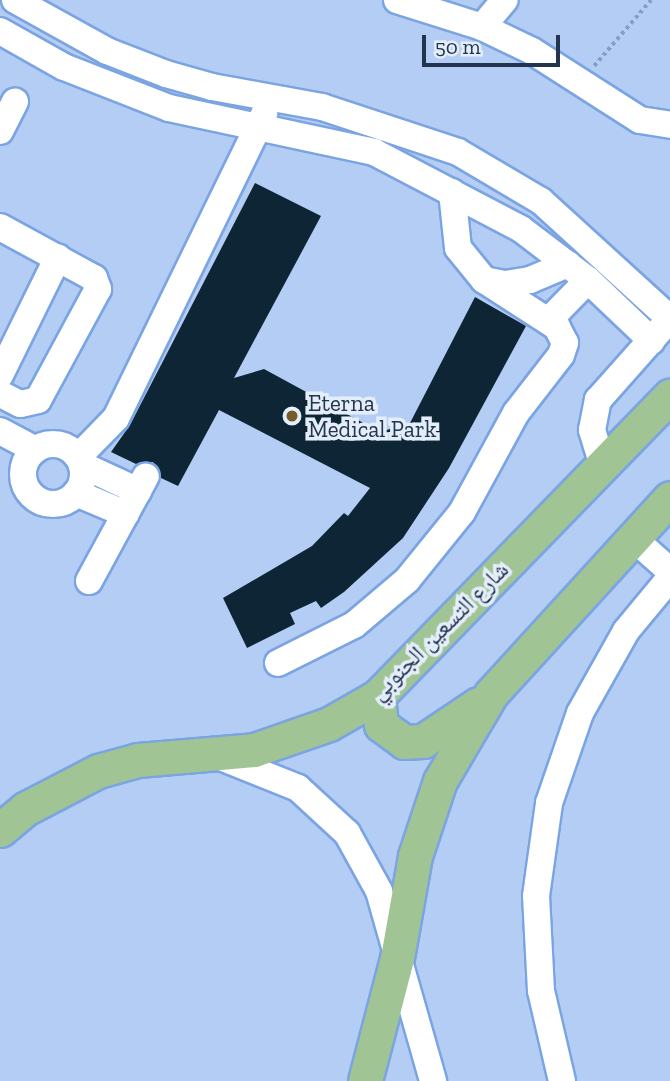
<!DOCTYPE html>
<meta charset="utf-8">
<style>
body{margin:0}
#map{position:relative;width:670px;height:1081px;overflow:hidden;background:#b3cdf4;font-family:"Zilla Slab","Noto Naskh Arabic",serif}
div>[style]{position:absolute}
.building>*{inset:0;background:#0d2534}
.path>*{height:3.5px;margin-top:-1.75px;transform-origin:0;background:repeating-linear-gradient(90deg,#879ec2 0 3.5px,transparent 0 7px)}
.roads{filter:drop-shadow(2px 0 #7ba4e2) drop-shadow(-2px 0 #7ba4e2) drop-shadow(0 2px #7ba4e2) drop-shadow(0 -2px #7ba4e2)}
.minor>*{height:26px;margin:-13px;padding:0 13px;transform-origin:13px;border-radius:13px;background:#fff}
.minor>.ring{margin:-13px;padding:0;box-sizing:content-box;background:none;border:26px solid #fff;border-radius:50%}
.major>*{height:33px;margin:-16.5px;padding:0 16.5px;transform-origin:16.5px;border-radius:16.5px;background:#a0c494}
.dots>*{width:19px;height:19px;translate:-50% -50%;box-sizing:border-box;border:4px solid #e4edfa;border-radius:50%}
span{translate:-50% -50%;white-space:nowrap;text-align:center;line-height:1.15;-webkit-text-stroke:7px #e4edfa;paint-order:stroke}
.poi-label{font-size:23px;color:#23344e}
.left{translate:0 -50%;text-align:left}
.street-label{font-size:23px;color:#23344e}
.scale{position:absolute;left:422px;top:35px;width:138px;height:32px;box-sizing:border-box;border:4px solid #23344e;border-top:0;padding-left:9px;font-size:21px;line-height:24px;white-space:nowrap;color:#23344e;-webkit-text-stroke:5px #e4edfa;paint-order:stroke}
</style>
<div id="map">
<div class="building">
<div style="clip-path:polygon(255px 183px,321px 216px,234px 378px,264px 369px,380px 432px,410px 423px,475px 297px,526px 326px,449px 468px,403px 538px,344px 592px,321px 608px,316px 601px,290px 613px,295px 624px,247px 648px,223px 598px,312px 546px,344px 513px,348px 516px,370px 488px,219px 410px,178px 486px,161px 478px,153px 462px,136px 464px,111px 452px,130px 425px)"></div>
</div>
<div class="path">
<div style="left:594px;top:66px;width:87px;rotate:-49.2deg"></div>
</div>
<div class="roads">
<div class="minor">
<div style="left:15px;top:0;width:105px;rotate:29deg"></div>
<div style="left:107px;top:51px;width:63px;rotate:21.3deg"></div>
<div style="left:166px;top:74px;width:48px;rotate:15.8deg"></div>
<div style="left:212px;top:87px;width:112px;rotate:10.3deg"></div>
<div style="left:322px;top:107px;width:143px;rotate:18.3deg"></div>
<div style="left:458px;top:152px;width:96px;rotate:30.6deg"></div>
<div style="left:541px;top:201px;width:173px;rotate:42.4deg"></div>
<div style="left:397px;top:0;width:89px;rotate:17.6deg"></div>
<div style="left:482px;top:27px;width:55px;rotate:25.6deg"></div>
<div style="left:532px;top:51px;width:128px;rotate:32.6deg"></div>
<div style="left:640px;top:120px;width:30px;rotate:9deg"></div>
<div style="left:482px;top:27px;width:35px;rotate:-50deg"></div>
<div style="left:0;top:31px;width:73px;rotate:29.4deg"></div>
<div style="left:64px;top:67px;width:113px;rotate:21.3deg"></div>
<div style="left:169px;top:108px;width:210px;rotate:12.1deg"></div>
<div style="left:374px;top:152px;width:166px;rotate:27.6deg"></div>
<div style="left:521px;top:229px;width:84px;rotate:37.3deg"></div>
<div style="left:588px;top:280px;width:88px;rotate:43.6deg"></div>
<div style="left:0;top:131px;width:33px;rotate:-63deg"></div>
<div style="left:452px;top:192px;width:56px;rotate:83.9deg"></div>
<div style="left:458px;top:248px;width:41px;rotate:50.9deg"></div>
<div style="left:484px;top:280px;width:21px;rotate:11deg"></div>
<div style="left:505px;top:284px;width:25px;rotate:-9deg"></div>
<div style="left:530px;top:280px;width:41px;rotate:-22.8deg"></div>
<div style="left:0;top:227px;width:107px;rotate:28.5deg"></div>
<div style="left:94px;top:278px;width:12px;rotate:70deg"></div>
<div style="left:98px;top:289px;width:126px;rotate:118.4deg"></div>
<div style="left:38px;top:400px;width:18px;rotate:167deg"></div>
<div style="left:20px;top:404px;width:22px;rotate:-153deg"></div>
<div style="left:548px;top:321px;width:57px;rotate:-45.7deg"></div>
<div style="left:0;top:375px;width:131px;rotate:-63.8deg"></div>
<div style="left:0;top:431px;width:40px;rotate:28deg"></div>
<div class="ring" style="left:23px;top:444px;width:34px;height:34px"></div>
<div style="left:78px;top:457px;width:54px;rotate:-45.7deg"></div>
<div style="left:116px;top:418px;width:338px;rotate:-64deg"></div>
<div style="left:82px;top:465px;width:62px;rotate:24.9deg"></div>
<div style="left:603px;top:466px;width:38px;rotate:-107deg"></div>
<div style="left:592px;top:430px;width:31px;rotate:-79deg"></div>
<div style="left:598px;top:400px;width:95px;rotate:-48.4deg"></div>
<div style="left:76px;top:493px;width:54px;rotate:22.8deg"></div>
<div style="left:633px;top:538px;width:50px;rotate:41.7deg"></div>
<div style="left:89px;top:581px;width:119px;rotate:-61.5deg"></div>
<div style="left:278px;top:663px;width:85px;rotate:-26.6deg"></div>
<div style="left:354px;top:625px;width:70px;rotate:-40.3deg"></div>
<div style="left:407px;top:580px;width:87px;rotate:-51deg"></div>
<div style="left:462px;top:512px;width:113px;rotate:-61.4deg"></div>
<div style="left:516px;top:413px;width:73px;rotate:-52.2deg"></div>
<div style="left:561px;top:355px;width:13px;rotate:-72deg"></div>
<div style="left:565px;top:343px;width:18px;rotate:-117deg"></div>
<div style="left:557px;top:327px;width:87px;rotate:-147.2deg"></div>
<div style="left:218px;top:756px;width:86px;rotate:21.8deg"></div>
<div style="left:298px;top:788px;width:67px;rotate:42.6deg"></div>
<div style="left:347px;top:833px;width:66px;rotate:61.1deg"></div>
<div style="left:379px;top:891px;width:198px;rotate:74.1deg"></div>
<div style="left:562px;top:1081px;width:92px;rotate:-103.1deg"></div>
<div style="left:541px;top:991px;width:95px;rotate:-93deg"></div>
<div style="left:536px;top:896px;width:94px;rotate:-82deg"></div>
<div style="left:549px;top:803px;width:95px;rotate:-71deg"></div>
<div style="left:580px;top:713px;width:94px;rotate:-60.7deg"></div>
<div style="left:626px;top:631px;width:69px;rotate:-50.3deg"></div>
</div>
<div class="major">
<div style="left:378px;top:696px;width:29px;rotate:84deg"></div>
<div style="left:381px;top:725px;width:29px;rotate:36deg"></div>
<div style="left:404px;top:742px;width:19px;rotate:-3deg"></div>
<div style="left:423px;top:741px;width:66px;rotate:-33.9deg"></div>
<div style="left:0;top:830px;width:33px;rotate:-40deg"></div>
<div style="left:25px;top:809px;width:82px;rotate:-27.5deg"></div>
<div style="left:98px;top:771px;width:41px;rotate:-15.4deg"></div>
<div style="left:138px;top:760px;width:116px;rotate:-4.9deg"></div>
<div style="left:254px;top:750px;width:79px;rotate:-19.1deg"></div>
<div style="left:329px;top:724px;width:56px;rotate:-29.7deg"></div>
<div style="left:378px;top:696px;width:419px;rotate:-45.8deg"></div>
<div style="left:365px;top:1081px;width:127px;rotate:-75.4deg"></div>
<div style="left:397px;top:958px;width:104px;rotate:-80deg"></div>
<div style="left:415px;top:856px;width:79px;rotate:-71.6deg"></div>
<div style="left:440px;top:781px;width:101px;rotate:-59.6deg"></div>
<div style="left:491px;top:694px;width:265px;rotate:-47.6deg"></div>
</div>
</div>
<div class="dots">
<div style="left:292px;top:416px;background:#755a2c"></div>
</div>
<div class="poi-label">
<span class="left" style="left:308px;top:416px">Eterna<br>Medical Park</span>
</div>
<div class="street-label">
<span style="left:439px;top:631px;rotate:-45deg">شارع التسعين الجنوبي</span>
</div>
<div class="scale">50 m</div>
</div>
